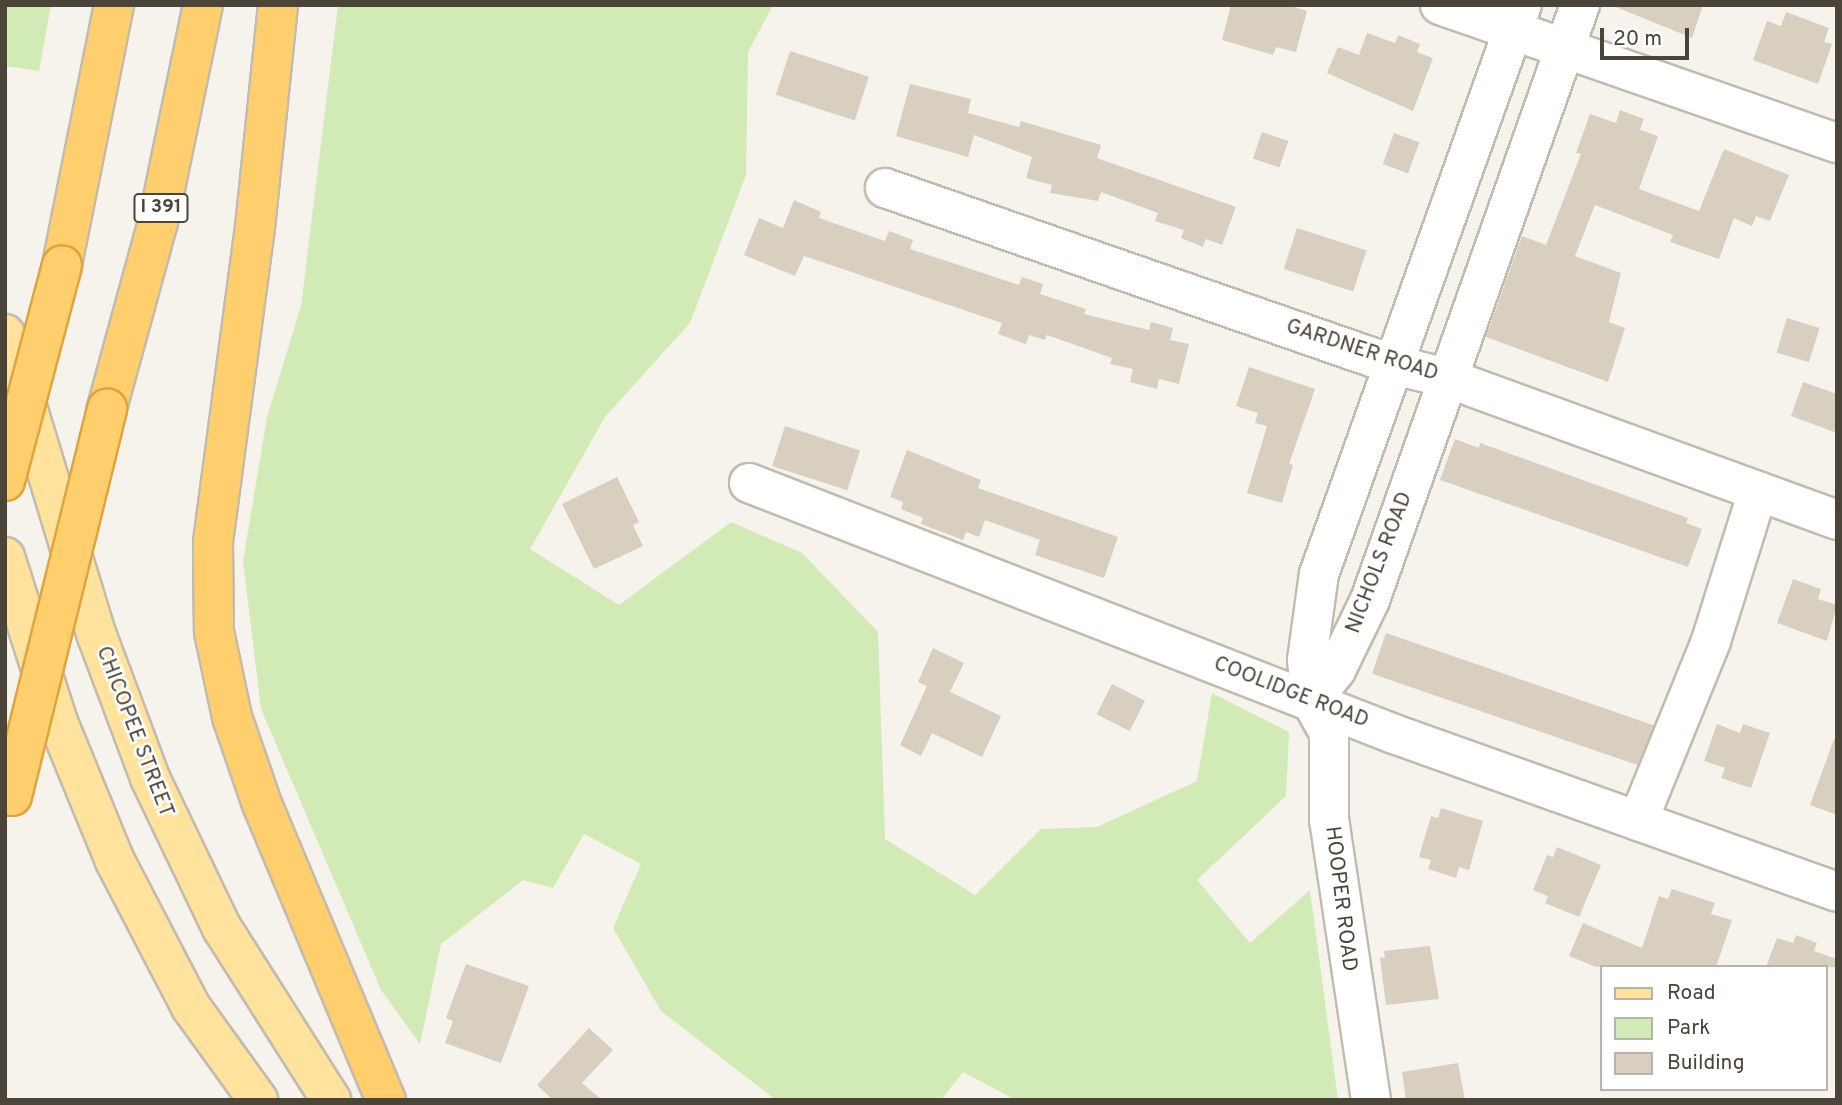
<!DOCTYPE html>
<style>
body{margin:0}
#map{position:relative;width:1842px;height:1105px;overflow:hidden;background:#f6f3ec;font-family:Overpass,sans-serif}
div>[style]{position:absolute}
.green>*{inset:0;background:#d2eab5}
.building>*{inset:0;background:#d8cfc1;transform-origin:0 0}
.roads{filter:drop-shadow(2px 0 #c2bbae) drop-shadow(-2px 0 #c2bbae) drop-shadow(0 2px #c2bbae) drop-shadow(0 -2px #c2bbae)}
.minor>*{height:38px;margin:-19px;padding:0 19px;transform-origin:19px;border-radius:19px;background:#fff}
.major>*{height:38px;margin:-19px;padding:0 19px;transform-origin:19px;border-radius:19px;background:#ffe39c}
.highway>*{height:38px;margin:-19px;padding:0 19px;transform-origin:19px;border-radius:19px;background:#ffcf6e}
.bridges{filter:drop-shadow(2px 0 #e0a43c) drop-shadow(-2px 0 #e0a43c) drop-shadow(0 2px #e0a43c) drop-shadow(0 -2px #e0a43c)}
.highway-bridge>*{height:38px;margin:-19px;padding:0 19px;transform-origin:19px;border-radius:19px;background:#ffcf6e}
span{translate:-50% -50%;white-space:nowrap;text-align:center;line-height:1.15;-webkit-text-stroke:5px #fff;paint-order:stroke}
.shield-label span{padding:2px 5px;background:#fff;border:2px solid;border-radius:5px;-webkit-text-stroke-width:0}
.shield-label{font-size:19px;color:#4b4439;font-weight:700}
.street-label{font-size:21px;color:#4b4439}
.frame{position:absolute;inset:0;border:7px solid #4b4439;pointer-events:none}
.legend{position:absolute;left:1600px;top:965px;width:228px;height:126px;box-sizing:border-box;background:#fff;border:2px solid #b7b4b0;margin:0;padding:9px 12px;list-style:none;font-size:21px;color:#4b4439}
.legend li{display:flex;align-items:center;gap:14px;height:35px}
.legend b{width:35px;border:2px solid #b7b4b0}
.scale{position:absolute;left:1600px;top:28px;width:89px;height:32px;box-sizing:border-box;border:4px solid #4b4439;border-top:0;padding-left:9px;font-size:21px;line-height:24px;white-space:nowrap;color:#4b4439;-webkit-text-stroke:5px #fff;paint-order:stroke}
</style>
<div id="map">
<div class="green">
<div style="clip-path:polygon(5px 5px,51px 5px,39px 71px,5px 66px)"></div>
<div style="clip-path:polygon(338px 5px,773px 5px,748px 52px,746px 175px,690px 323px,605px 417px,530px 549px,619px 605px,731px 522px,802px 553px,878px 632px,885px 839px,975px 895px,1041px 829px,1097px 827px,1197px 781px,1212px 693px,1289px 732px,1286px 796px,1197px 880px,1250px 943px,1310px 890px,1338px 1100px,1016px 1100px,963px 1072px,941px 1100px,776px 1100px,661px 1011px,613px 928px,641px 864px,584px 834px,553px 888px,523px 880px,441px 944px,420px 1044px,381px 990px,261px 709px,243px 561px,267px 417px,301px 306px)"></div>
</div>
<div class="building">
<div style="clip-path:polygon(1231px 5px,1287px 5px,1307px 11px,1296px 52px,1276px 47px,1273px 55px,1222px 40px)"></div>
<div style="clip-path:polygon(1611px 5px,1703px 5px,1692px 38px)"></div>
<div style="clip-path:polygon(1786px 12px,1829px 28px,1824px 42px,1832px 44px,1818px 84px,1753px 60px,1767px 21px,1781px 26px)"></div>
<div style="clip-path:polygon(1367px 33px,1395px 43px,1398px 35px,1420px 44px,1417px 52px,1433px 58px,1413px 111px,1327px 73px,1338px 47px,1359px 55px)"></div>
<div style="left:790px;top:51px;width:83px;height:46px;rotate:18deg"></div>
<div style="clip-path:polygon(910px 84px,971px 99px,968px 113px,1019px 127px,1021px 121px,1101px 145px,1097px 158px,1236px 207px,1222px 245px,1206px 239px,1203px 247px,1181px 238px,1184px 230px,1155px 221px,1158px 213px,1101px 192px,1098px 201px,1050px 193px,1052px 185px,1026px 178px,1032px 157px,974px 135px,968px 157px,896px 136px)"></div>
<div style="clip-path:polygon(1620px 110px,1644px 119px,1640px 130px,1658px 136px,1639px 189px,1699px 211px,1724px 149px,1789px 175px,1770px 221px,1756px 216px,1752px 226px,1734px 218px,1719px 259px,1670px 242px,1673px 235px,1595px 205px,1575px 256px,1621px 273px,1609px 322px,1625px 328px,1608px 382px,1486px 337px,1522px 236px,1546px 245px,1581px 154px,1576px 153px,1590px 114px,1616px 123px)"></div>
<div style="left:1262px;top:132px;width:28px;height:28px;rotate:19deg"></div>
<div style="left:1394px;top:133px;width:27px;height:33px;rotate:20deg"></div>
<div style="clip-path:polygon(794px 200px,821px 212px,819px 218px,885px 241px,889px 231px,913px 240px,910px 249px,1019px 285px,1022px 277px,1043px 284px,1040px 294px,1086px 309px,1084px 314px,1149px 330px,1151px 322px,1173px 328px,1170px 340px,1189px 344px,1179px 384px,1159px 379px,1157px 389px,1130px 382px,1133px 369px,1110px 364px,1112px 358px,1047px 335px,1045px 340px,1029px 335px,1026px 344px,998px 334px,1002px 323px,804px 256px,795px 276px,744px 255px,759px 218px,783px 228px)"></div>
<div style="left:1297px;top:228px;width:73px;height:43px;rotate:18deg"></div>
<div style="left:1787px;top:318px;width:34px;height:36px;rotate:17deg"></div>
<div style="clip-path:polygon(1249px 367px,1315px 389px,1289px 464px,1293px 465px,1282px 503px,1247px 493px,1267px 426px,1255px 423px,1258px 413px,1236px 406px)"></div>
<div style="clip-path:polygon(1803px 382px,1837px 394px,1837px 433px,1791px 416px)"></div>
<div style="left:785px;top:426px;width:79px;height:42px;rotate:18deg"></div>
<div style="clip-path:polygon(1455px 439px,1479px 448px,1480px 443px,1688px 518px,1686px 523px,1702px 529px,1688px 567px,1440px 480px)"></div>
<div style="clip-path:polygon(907px 450px,981px 480px,978px 488px,1118px 537px,1104px 578px,1035px 555px,1040px 540px,985px 520px,979px 537px,966px 532px,963px 540px,921px 524px,923px 518px,901px 509px,903px 502px,890px 497px)"></div>
<div style="clip-path:polygon(617px 477px,639px 522px,633px 525px,643px 546px,594px 569px,562px 504px)"></div>
<div style="clip-path:polygon(1793px 579px,1821px 589px,1818px 599px,1837px 605px,1827px 641px,1777px 623px)"></div>
<div style="left:1386px;top:633px;width:283px;height:43px;rotate:19deg"></div>
<div style="clip-path:polygon(933px 648px,964px 663px,950px 692px,1001px 716px,982px 757px,932px 733px,921px 756px,900px 745px,927px 686px,918px 682px)"></div>
<div style="left:1112px;top:684px;width:37px;height:34px;rotate:27deg"></div>
<div style="clip-path:polygon(1717px 724px,1740px 733px,1743px 724px,1770px 733px,1751px 788px,1721px 778px,1725px 768px,1704px 761px)"></div>
<div style="clip-path:polygon(1834px 739px,1837px 740px,1837px 815px,1810px 805px)"></div>
<div style="clip-path:polygon(1441px 808px,1483px 821px,1469px 870px,1459px 867px,1456px 878px,1428px 869px,1431px 860px,1419px 857px,1431px 816px,1438px 818px)"></div>
<div style="clip-path:polygon(1557px 847px,1601px 865px,1579px 917px,1545px 903px,1548px 896px,1533px 890px,1547px 855px,1553px 857px)"></div>
<div style="clip-path:polygon(1672px 889px,1715px 903px,1711px 914px,1732px 920px,1716px 967px,1596px 967px,1569px 956px,1583px 923px,1642px 948px,1659px 896px,1668px 899px)"></div>
<div style="clip-path:polygon(1796px 935px,1817px 943px,1814px 951px,1837px 959px,1837px 967px,1766px 967px,1777px 938px,1793px 943px)"></div>
<div style="clip-path:polygon(1430px 946px,1439px 999px,1386px 1005px,1380px 958px,1385px 957px,1384px 951px)"></div>
<div style="clip-path:polygon(466px 964px,529px 986px,501px 1063px,445px 1043px,453px 1021px,446px 1018px)"></div>
<div style="clip-path:polygon(589px 1028px,613px 1050px,582px 1083px,602px 1100px,553px 1100px,537px 1085px)"></div>
<div style="clip-path:polygon(1458px 1063px,1465px 1100px,1406px 1100px,1402px 1072px)"></div>
</div>
<div class="roads">
<div class="minor">
<div style="left:1440px;top:5px;width:420px;rotate:19.2deg"></div>
<div style="left:885px;top:188px;width:539px;rotate:19.17deg"></div>
<div style="left:1394px;top:365px;width:55px;rotate:13.8deg"></div>
<div style="left:1447px;top:378px;width:415px;rotate:20deg"></div>
<div style="left:749px;top:483px;width:692px;rotate:21.26deg"></div>
<div style="left:1394px;top:734px;width:470px;rotate:19.6deg"></div>
<div style="left:1311px;top:701px;width:40px;rotate:-51deg"></div>
<div style="left:1336px;top:670px;width:78px;rotate:-64.1deg"></div>
<div style="left:1370px;top:600px;width:631px;rotate:-70.56deg"></div>
<div style="left:1638px;top:821px;width:194px;rotate:-67.9deg"></div>
<div style="left:1711px;top:641px;width:157px;rotate:-72.6deg"></div>
<div style="left:1371px;top:1100px;width:283px;rotate:-98.5deg"></div>
<div style="left:1329px;top:820px;width:87px;rotate:-90deg"></div>
<div style="left:1329px;top:733px;width:37px;rotate:-119deg"></div>
<div style="left:1311px;top:701px;width:41px;rotate:-95.6deg"></div>
<div style="left:1307px;top:660px;width:87px;rotate:-82.1deg"></div>
<div style="left:1319px;top:574px;width:604px;rotate:-70.37deg"></div>
</div>
<div class="major">
<div style="left:5px;top:334px;width:316px;rotate:73.1deg"></div>
<div style="left:97px;top:636px;width:152px;rotate:69.5deg"></div>
<div style="left:150px;top:778px;width:166px;rotate:64.4deg"></div>
<div style="left:222px;top:928px;width:204px;rotate:57.6deg"></div>
<div style="left:5px;top:557px;width:173px;rotate:72.2deg"></div>
<div style="left:58px;top:722px;width:150px;rotate:67.7deg"></div>
<div style="left:115px;top:861px;width:165px;rotate:62.5deg"></div>
<div style="left:191px;top:1007px;width:115px;rotate:54.2deg"></div>
</div>
<div class="highway">
<div style="left:278px;top:5px;width:223px;rotate:95.9deg"></div>
<div style="left:255px;top:227px;width:318px;rotate:97.6deg"></div>
<div style="left:213px;top:542px;width:90px;rotate:89.4deg"></div>
<div style="left:214px;top:632px;width:87px;rotate:78deg"></div>
<div style="left:232px;top:717px;width:92px;rotate:71deg"></div>
<div style="left:262px;top:804px;width:321px;rotate:67.3deg"></div>
<div style="left:62px;top:265px;width:265px;rotate:-78.7deg"></div>
<div style="left:107px;top:408px;width:193px;rotate:-74.7deg"></div>
<div style="left:158px;top:222px;width:222px;rotate:-78.3deg"></div>
</div>
</div>
<div class="bridges">
<div class="highway-bridge">
<div style="left:5px;top:481px;width:223px;rotate:-75.2deg"></div>
<div style="left:12px;top:796px;width:399px;rotate:-76.2deg"></div>
</div>
</div>
<div class="shield-label">
<span style="left:161px;top:208px">I 391</span>
</div>
<div class="street-label">
<span style="left:1362px;top:351px;rotate:18deg">GARDNER ROAD</span>
<span style="left:1380px;top:563px;rotate:-69deg">NICHOLS ROAD</span>
<span style="left:1291px;top:693px;rotate:21deg">COOLIDGE ROAD</span>
<span style="left:134px;top:732px;rotate:69deg">CHICOPEE STREET</span>
<span style="left:1340px;top:899px;rotate:83deg">HOOPER ROAD</span>
</div>
<div class="frame"></div>
<ul class="legend">
<li><b style="height:9px;background:#ffe39c"></b>Road</li>
<li><b style="height:19px;background:#d2eab5"></b>Park</li>
<li><b style="height:19px;background:#d8cfc1"></b>Building</li>
</ul>
<div class="scale">20 m</div>
</div>
